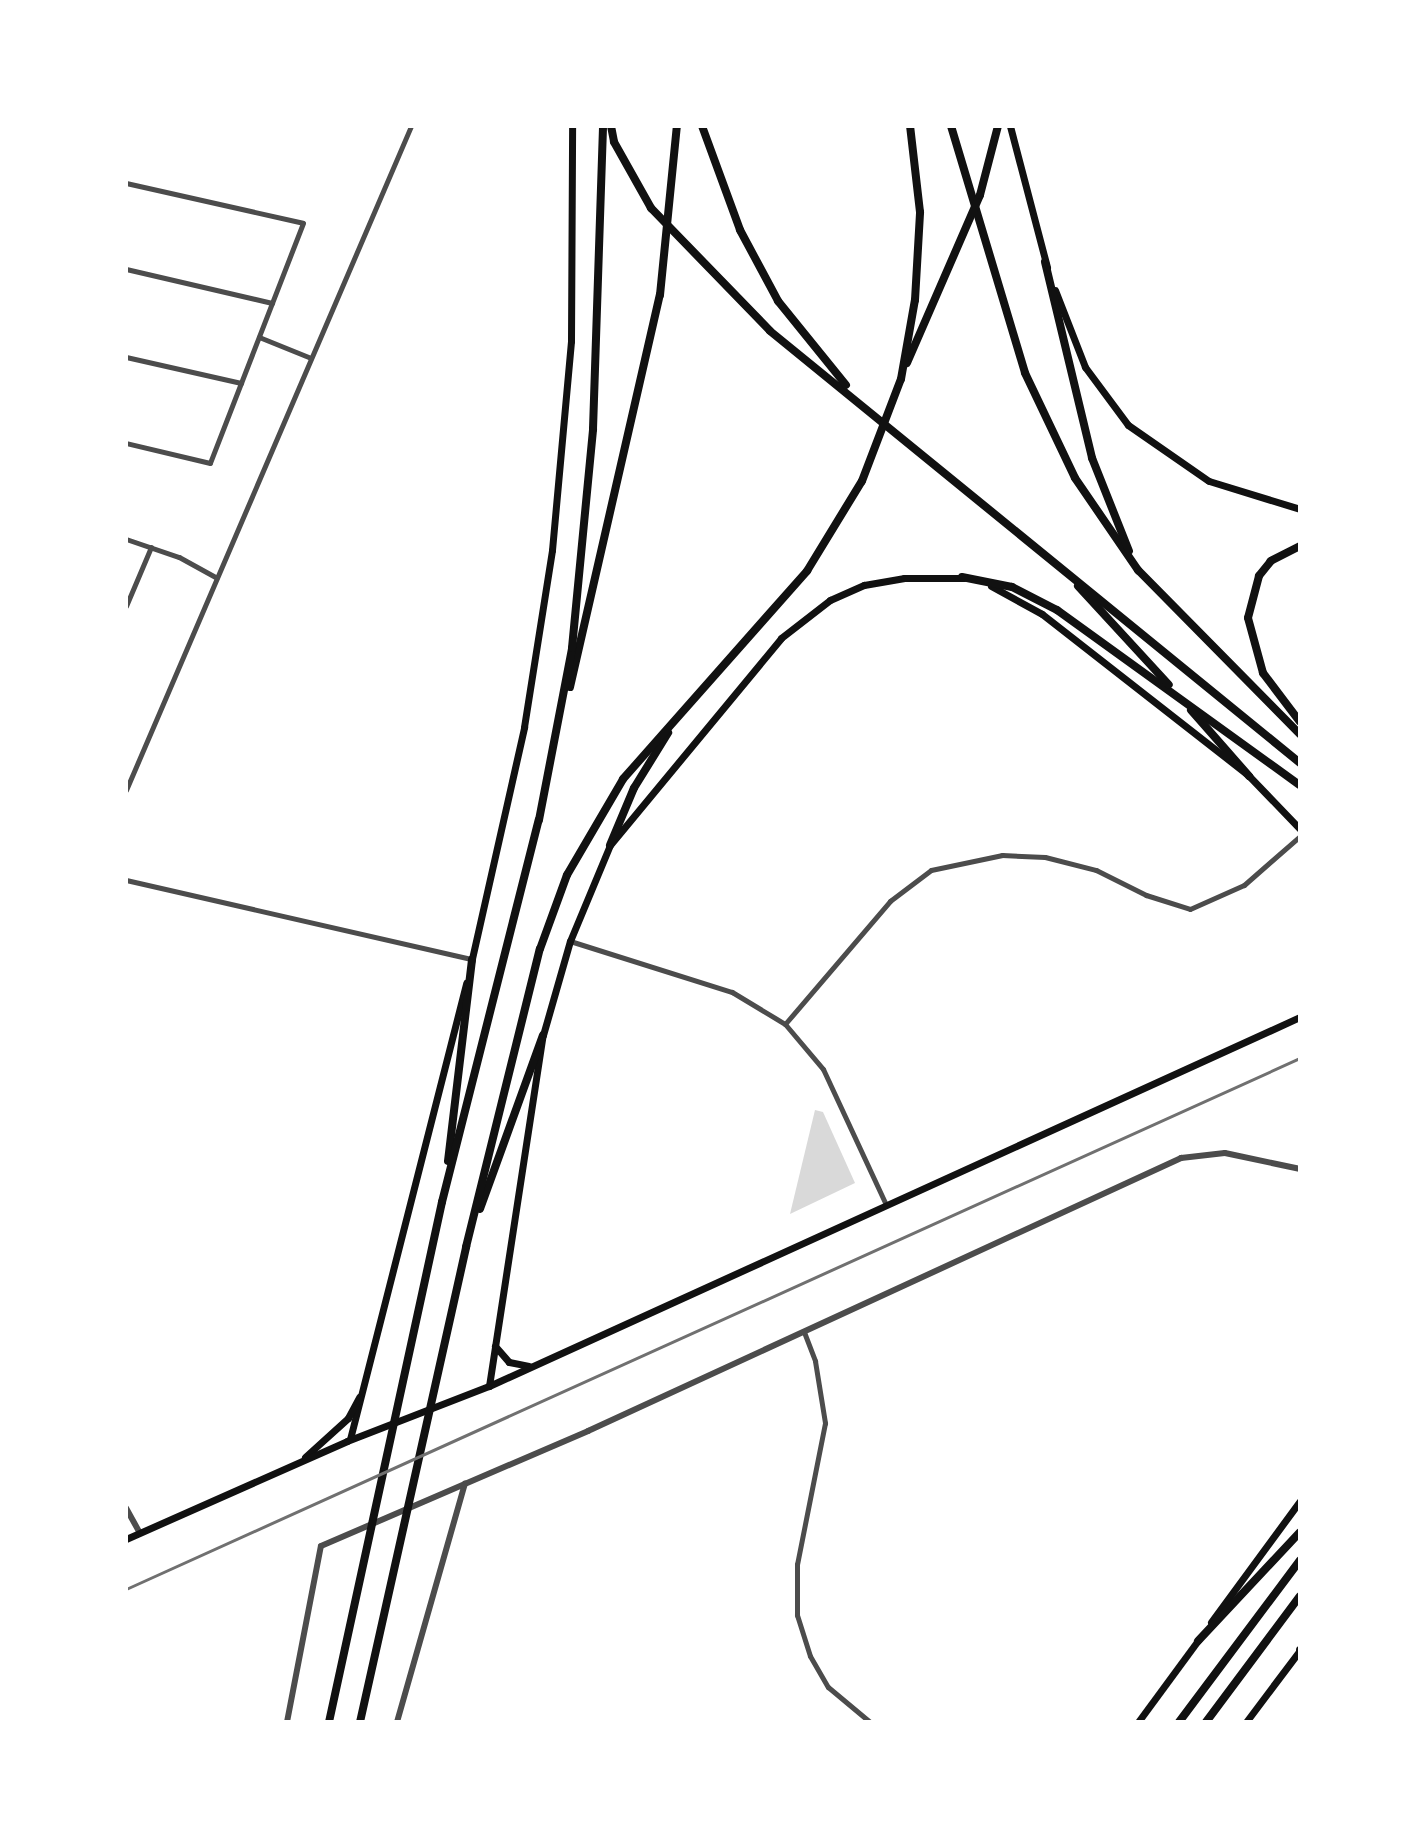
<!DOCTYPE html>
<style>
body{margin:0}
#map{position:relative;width:1426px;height:1848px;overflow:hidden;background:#fff;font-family:Inter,sans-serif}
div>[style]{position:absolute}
.water>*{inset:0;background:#d9d9d9}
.minor>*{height:5px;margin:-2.5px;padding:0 2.5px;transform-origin:2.5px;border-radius:2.5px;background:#4c4c4c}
.tertiary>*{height:6px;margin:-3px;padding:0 3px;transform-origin:3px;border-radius:3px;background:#4c4c4c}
.secondary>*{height:7px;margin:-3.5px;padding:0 3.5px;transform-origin:3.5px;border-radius:3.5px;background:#111}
.primary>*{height:7px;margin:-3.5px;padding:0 3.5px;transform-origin:3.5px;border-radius:3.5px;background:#111}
.motorway>*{height:8px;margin:-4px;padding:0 4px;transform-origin:4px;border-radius:4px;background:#111}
.rail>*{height:3px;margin:-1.5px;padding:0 1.5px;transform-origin:1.5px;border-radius:1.5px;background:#707070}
span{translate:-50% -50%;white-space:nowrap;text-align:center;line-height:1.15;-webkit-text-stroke:7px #fff;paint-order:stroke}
.frame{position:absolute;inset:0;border:128px solid #fff;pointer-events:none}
</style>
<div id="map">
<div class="water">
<div style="clip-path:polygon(815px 1110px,823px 1112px,855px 1183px,790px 1214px)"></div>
</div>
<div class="minor">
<div style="left:126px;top:183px;width:181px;rotate:12.7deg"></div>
<div style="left:303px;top:223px;width:257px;rotate:111.2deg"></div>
<div style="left:210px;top:463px;width:86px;rotate:-166.6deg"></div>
<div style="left:126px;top:269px;width:150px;rotate:13.1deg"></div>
<div style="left:259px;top:337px;width:56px;rotate:22deg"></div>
<div style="left:126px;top:357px;width:118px;rotate:12.7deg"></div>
<div style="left:126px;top:539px;width:56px;rotate:18.8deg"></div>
<div style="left:179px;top:557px;width:43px;rotate:28.9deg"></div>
<div style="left:126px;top:606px;width:64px;rotate:-67deg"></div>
<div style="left:126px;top:790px;width:723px;rotate:-66.77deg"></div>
<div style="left:126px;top:880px;width:354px;rotate:12.9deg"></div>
<div style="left:570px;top:941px;width:170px;rotate:17.5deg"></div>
<div style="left:732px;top:992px;width:62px;rotate:31.1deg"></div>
<div style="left:785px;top:1024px;width:59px;rotate:49.8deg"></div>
<div style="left:823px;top:1069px;width:150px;rotate:65.1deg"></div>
<div style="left:785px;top:1024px;width:162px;rotate:-49.5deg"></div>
<div style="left:890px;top:901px;width:51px;rotate:-37.1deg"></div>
<div style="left:931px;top:870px;width:73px;rotate:-11.9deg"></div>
<div style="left:1002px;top:855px;width:43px;rotate:2.7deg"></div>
<div style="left:1045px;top:857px;width:53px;rotate:14.3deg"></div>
<div style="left:1096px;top:870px;width:56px;rotate:26.6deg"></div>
<div style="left:1146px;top:895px;width:46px;rotate:17.7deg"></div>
<div style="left:1190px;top:909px;width:59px;rotate:-24deg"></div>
<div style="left:1244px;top:885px;width:74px;rotate:-41.2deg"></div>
<div style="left:804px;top:1332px;width:31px;rotate:69deg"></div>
<div style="left:815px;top:1361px;width:63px;rotate:80.8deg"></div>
<div style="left:825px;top:1423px;width:144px;rotate:101.2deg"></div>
<div style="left:797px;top:1564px;width:51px;rotate:90deg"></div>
<div style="left:797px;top:1615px;width:43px;rotate:72.4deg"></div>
<div style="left:810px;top:1656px;width:36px;rotate:60deg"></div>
<div style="left:828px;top:1687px;width:55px;rotate:39.8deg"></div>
</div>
<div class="tertiary">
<div style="left:126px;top:1508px;width:29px;rotate:61deg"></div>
<div style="left:287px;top:1722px;width:179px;rotate:-79.1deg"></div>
<div style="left:321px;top:1546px;width:291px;rotate:-23.3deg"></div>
<div style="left:588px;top:1431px;width:653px;rotate:-24.72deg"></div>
<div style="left:1181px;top:1158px;width:44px;rotate:-6.5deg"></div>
<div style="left:1225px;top:1153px;width:77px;rotate:12deg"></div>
<div style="left:397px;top:1722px;width:248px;rotate:-74.1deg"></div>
</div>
<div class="secondary">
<div style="left:1010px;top:126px;width:146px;rotate:75.3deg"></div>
<div style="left:1055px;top:290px;width:83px;rotate:68.7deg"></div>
<div style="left:1085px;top:367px;width:72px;rotate:53.4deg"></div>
<div style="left:1128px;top:425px;width:98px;rotate:34.7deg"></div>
<div style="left:1209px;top:481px;width:95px;rotate:17.1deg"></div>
<div style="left:991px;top:586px;width:58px;rotate:28.8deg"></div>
<div style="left:1042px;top:614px;width:263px;rotate:38deg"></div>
<div style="left:1249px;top:776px;width:74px;rotate:46.1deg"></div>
<div style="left:471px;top:963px;width:242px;rotate:-77.3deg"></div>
<div style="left:524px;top:727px;width:179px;rotate:-81deg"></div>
<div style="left:552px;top:550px;width:210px;rotate:-84.8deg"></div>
<div style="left:571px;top:341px;width:215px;rotate:-89.7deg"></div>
<div style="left:489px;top:1386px;width:355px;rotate:-81.3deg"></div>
<div style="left:543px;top:1035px;width:98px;rotate:-74deg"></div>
<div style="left:570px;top:941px;width:104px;rotate:-67.4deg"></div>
<div style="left:610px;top:845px;width:268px;rotate:-50.4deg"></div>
<div style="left:781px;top:638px;width:62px;rotate:-37.8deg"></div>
<div style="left:830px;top:600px;width:37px;rotate:-24deg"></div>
<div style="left:864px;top:585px;width:41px;rotate:-9.9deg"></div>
<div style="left:904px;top:578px;width:60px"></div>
<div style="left:350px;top:1439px;width:471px;rotate:-75.7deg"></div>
<div style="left:1211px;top:1622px;width:150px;rotate:-53.7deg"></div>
<div style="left:1138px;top:1722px;width:103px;rotate:-53.7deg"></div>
<div style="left:1246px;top:1722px;width:90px;rotate:-53.1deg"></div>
</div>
<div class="primary">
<div style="left:495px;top:1346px;width:21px;rotate:49deg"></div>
<div style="left:509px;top:1362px;width:20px;rotate:11deg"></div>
<div style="left:305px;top:1457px;width:58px;rotate:-42.2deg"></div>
<div style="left:348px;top:1418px;width:24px;rotate:-62deg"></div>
<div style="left:126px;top:1539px;width:242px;rotate:-23.9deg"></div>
<div style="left:347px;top:1441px;width:152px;rotate:-21.2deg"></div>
<div style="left:489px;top:1386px;width:891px;rotate:-24.47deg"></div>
</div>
<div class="motorway">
<div style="left:611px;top:126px;width:16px;rotate:79deg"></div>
<div style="left:614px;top:142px;width:76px;rotate:60.7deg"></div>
<div style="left:651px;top:208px;width:171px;rotate:45.9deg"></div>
<div style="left:770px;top:331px;width:684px;rotate:39.18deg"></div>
<div style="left:702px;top:126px;width:111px;rotate:69.9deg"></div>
<div style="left:740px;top:230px;width:81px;rotate:61.8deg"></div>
<div style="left:778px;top:301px;width:108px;rotate:51deg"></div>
<div style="left:951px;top:126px;width:258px;rotate:73.3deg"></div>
<div style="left:1025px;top:373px;width:116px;rotate:64.5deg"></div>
<div style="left:1075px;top:478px;width:112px;rotate:55.6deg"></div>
<div style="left:1138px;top:570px;width:231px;rotate:45.4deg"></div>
<div style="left:1045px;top:262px;width:202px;rotate:76.5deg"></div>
<div style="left:1092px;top:458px;width:100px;rotate:68.3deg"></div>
<div style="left:907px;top:363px;width:183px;rotate:-66.5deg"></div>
<div style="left:980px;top:195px;width:71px;rotate:-75.4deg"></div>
<div style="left:1300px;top:546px;width:33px;rotate:153deg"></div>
<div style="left:1271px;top:561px;width:19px;rotate:129deg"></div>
<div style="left:1259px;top:576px;width:43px;rotate:104.7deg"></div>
<div style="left:1248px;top:618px;width:57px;rotate:74.7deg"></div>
<div style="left:1263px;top:673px;width:61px;rotate:52.9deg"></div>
<div style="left:962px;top:577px;width:51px;rotate:11.3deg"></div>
<div style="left:1012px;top:587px;width:51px;rotate:27.1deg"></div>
<div style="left:1057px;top:610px;width:299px;rotate:35.8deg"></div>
<div style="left:1078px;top:586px;width:134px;rotate:47.4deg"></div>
<div style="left:570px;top:687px;width:402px;rotate:-77.1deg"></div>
<div style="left:660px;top:295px;width:170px;rotate:-84.3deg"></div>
<div style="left:1191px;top:710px;width:88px;rotate:48.7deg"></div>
<div style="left:610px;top:845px;width:62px;rotate:-67.2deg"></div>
<div style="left:634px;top:788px;width:65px;rotate:-58.3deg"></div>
<div style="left:448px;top:1161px;width:203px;rotate:-83.2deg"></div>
<div style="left:480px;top:1209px;width:185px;rotate:-70.1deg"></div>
<div style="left:1198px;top:1641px;width:149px;rotate:-46.9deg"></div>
<div style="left:1300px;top:1651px;width:1px;rotate:-90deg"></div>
<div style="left:329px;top:1722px;width:532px;rotate:-77.74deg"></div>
<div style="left:442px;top:1202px;width:394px;rotate:-75.8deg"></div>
<div style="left:539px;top:820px;width:175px;rotate:-79.1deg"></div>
<div style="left:572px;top:648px;width:220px;rotate:-84.5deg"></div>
<div style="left:593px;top:429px;width:303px;rotate:-88.1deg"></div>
<div style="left:360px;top:1722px;width:487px;rotate:-77.4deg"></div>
<div style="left:466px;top:1247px;width:307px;rotate:-76.1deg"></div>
<div style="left:540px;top:949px;width:79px;rotate:-70deg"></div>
<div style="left:567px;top:875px;width:111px;rotate:-59.7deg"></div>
<div style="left:623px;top:779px;width:278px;rotate:-48.5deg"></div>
<div style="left:807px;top:571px;width:105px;rotate:-58.6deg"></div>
<div style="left:862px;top:481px;width:109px;rotate:-69.1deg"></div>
<div style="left:901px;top:379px;width:80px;rotate:-80deg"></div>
<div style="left:915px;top:300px;width:88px;rotate:-86.7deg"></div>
<div style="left:920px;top:212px;width:87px;rotate:-96.6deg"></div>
<div style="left:1179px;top:1722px;width:202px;rotate:-53.2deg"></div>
<div style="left:1206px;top:1722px;width:157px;rotate:-53.3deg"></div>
</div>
<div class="rail">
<div style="left:126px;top:1589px;width:1289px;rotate:-24.34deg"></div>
</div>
<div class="frame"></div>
</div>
